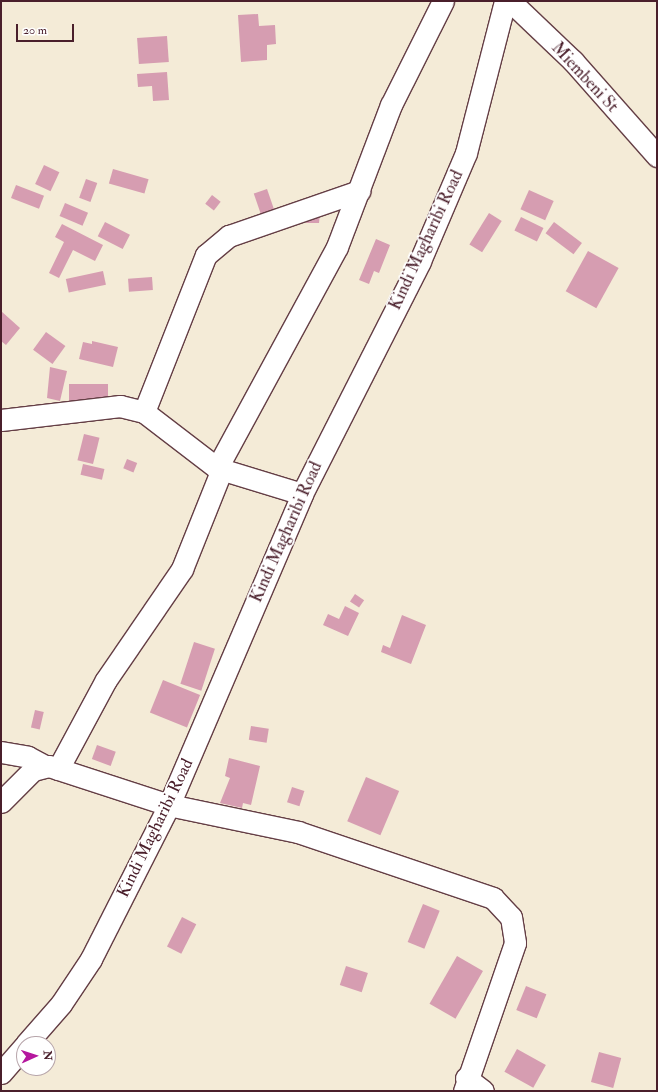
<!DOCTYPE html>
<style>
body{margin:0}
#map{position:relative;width:658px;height:1092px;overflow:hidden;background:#f4ebd7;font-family:"IM FELL Double Pica",serif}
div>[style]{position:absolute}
.building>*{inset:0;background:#d69db1;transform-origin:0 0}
.roads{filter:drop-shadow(1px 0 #643e45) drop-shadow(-1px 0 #643e45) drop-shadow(0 1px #643e45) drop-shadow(0 -1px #643e45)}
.minor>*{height:21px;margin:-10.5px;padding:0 10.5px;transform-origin:10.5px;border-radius:10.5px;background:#fff}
span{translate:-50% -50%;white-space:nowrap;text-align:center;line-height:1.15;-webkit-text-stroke:3.5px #fff;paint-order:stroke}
.street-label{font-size:17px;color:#4a1f2b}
.frame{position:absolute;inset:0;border:2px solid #4a1f2b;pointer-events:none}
.north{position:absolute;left:16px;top:1036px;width:40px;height:40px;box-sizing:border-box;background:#fff;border:1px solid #b7a5aa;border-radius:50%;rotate:87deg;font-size:11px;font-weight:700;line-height:16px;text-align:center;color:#4a1f2b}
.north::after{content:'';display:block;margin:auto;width:14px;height:18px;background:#b5179e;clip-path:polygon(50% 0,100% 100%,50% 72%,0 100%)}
.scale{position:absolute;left:16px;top:24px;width:58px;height:18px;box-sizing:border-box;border:2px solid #4a1f2b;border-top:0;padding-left:5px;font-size:12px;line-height:14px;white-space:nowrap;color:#4a1f2b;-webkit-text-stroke:3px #fff;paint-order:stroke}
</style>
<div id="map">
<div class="building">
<div style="clip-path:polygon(258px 14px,259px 26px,275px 25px,276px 44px,267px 45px,267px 60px,241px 62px,238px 15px)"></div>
<div style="left:167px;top:36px;width:26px;height:30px;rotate:86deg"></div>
<div style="clip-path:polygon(167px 72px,169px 100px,153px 101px,152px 86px,138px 87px,137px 74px)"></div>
<div style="left:44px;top:165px;width:17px;height:21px;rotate:25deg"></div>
<div style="left:113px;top:169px;width:37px;height:15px;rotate:16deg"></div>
<div style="left:86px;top:179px;width:12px;height:20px;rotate:20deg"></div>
<div style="left:16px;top:185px;width:30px;height:14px;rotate:21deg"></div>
<div style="left:267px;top:189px;width:28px;height:14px;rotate:71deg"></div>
<div style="left:529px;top:190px;width:27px;height:21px;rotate:24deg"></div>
<div style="left:212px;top:195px;width:11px;height:11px;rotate:38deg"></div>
<div style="left:65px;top:203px;width:25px;height:14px;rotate:23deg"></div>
<div style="clip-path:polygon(306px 212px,320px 213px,319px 223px,306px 223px)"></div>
<div style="left:489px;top:213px;width:15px;height:37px;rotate:32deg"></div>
<div style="left:521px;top:217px;width:25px;height:15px;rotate:26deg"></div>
<div style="left:105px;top:222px;width:28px;height:16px;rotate:27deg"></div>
<div style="left:554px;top:222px;width:35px;height:14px;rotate:37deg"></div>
<div style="clip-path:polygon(62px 224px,103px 245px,95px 261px,73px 250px,59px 278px,49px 273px,64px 242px,55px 237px)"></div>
<div style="clip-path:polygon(376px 239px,390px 245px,379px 273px,374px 271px,369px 284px,359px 280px)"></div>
<div style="left:588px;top:251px;width:35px;height:46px;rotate:29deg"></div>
<div style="left:103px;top:271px;width:14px;height:38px;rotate:78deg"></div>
<div style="left:152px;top:277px;width:13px;height:24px;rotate:86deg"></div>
<div style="clip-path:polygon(1px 311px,20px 328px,6px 345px,1px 341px)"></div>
<div style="left:46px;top:332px;width:24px;height:22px;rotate:36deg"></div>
<div style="clip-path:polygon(92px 341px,118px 347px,113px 367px,79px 359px,83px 342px,92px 344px)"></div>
<div style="clip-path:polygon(50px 367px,67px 371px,60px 401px,47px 398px)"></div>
<div style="left:69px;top:384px;width:39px;height:17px"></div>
<div style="left:84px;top:434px;width:16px;height:27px;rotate:14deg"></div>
<div style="left:127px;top:459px;width:11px;height:10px;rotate:22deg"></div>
<div style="left:83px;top:464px;width:22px;height:11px;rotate:13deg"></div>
<div style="left:355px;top:594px;width:11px;height:9px;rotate:34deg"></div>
<div style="clip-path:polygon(345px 606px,359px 613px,348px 636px,323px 625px,328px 614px,339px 619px)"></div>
<div style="clip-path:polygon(402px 615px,426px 625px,411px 664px,381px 652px,383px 645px,390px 648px)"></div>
<div style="left:194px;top:642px;width:22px;height:44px;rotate:18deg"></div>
<div style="left:163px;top:680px;width:40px;height:35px;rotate:22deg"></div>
<div style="left:35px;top:710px;width:9px;height:18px;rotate:13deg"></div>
<div style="left:251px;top:726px;width:18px;height:14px;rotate:9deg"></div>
<div style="left:97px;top:745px;width:20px;height:15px;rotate:20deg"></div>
<div style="clip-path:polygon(229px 758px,260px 766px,251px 805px,243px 803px,242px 808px,220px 803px,230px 778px,225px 776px)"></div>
<div style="left:366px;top:777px;width:36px;height:48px;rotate:23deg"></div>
<div style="left:292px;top:787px;width:13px;height:16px;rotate:18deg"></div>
<div style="left:423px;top:904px;width:18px;height:41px;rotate:22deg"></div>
<div style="left:182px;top:917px;width:16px;height:33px;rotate:27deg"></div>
<div style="left:457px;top:956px;width:30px;height:55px;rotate:30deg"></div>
<div style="left:346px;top:966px;width:23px;height:20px;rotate:18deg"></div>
<div style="left:526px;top:986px;width:22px;height:26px;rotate:22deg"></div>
<div style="left:517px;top:1049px;width:33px;height:26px;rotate:29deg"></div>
<div style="left:599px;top:1052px;width:23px;height:31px;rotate:15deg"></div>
</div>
<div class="roads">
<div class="minor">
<div style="left:510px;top:1px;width:87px;rotate:43.6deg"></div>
<div style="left:573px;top:61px;width:127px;rotate:48.5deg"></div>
<div style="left:144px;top:412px;width:169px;rotate:-68.5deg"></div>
<div style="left:206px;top:255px;width:30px;rotate:-40deg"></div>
<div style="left:229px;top:236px;width:138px;rotate:-19.1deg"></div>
<div style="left:1px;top:420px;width:120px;rotate:-6.7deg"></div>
<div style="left:120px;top:406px;width:25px;rotate:14deg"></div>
<div style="left:144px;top:412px;width:92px;rotate:37.5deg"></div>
<div style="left:217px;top:468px;width:89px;rotate:17deg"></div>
<div style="left:217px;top:468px;width:251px;rotate:-61.5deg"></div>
<div style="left:337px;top:247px;width:152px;rotate:-69.2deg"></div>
<div style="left:391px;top:105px;width:116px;rotate:-63.4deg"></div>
<div style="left:1px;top:752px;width:27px;rotate:10deg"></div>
<div style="left:28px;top:757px;width:17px;rotate:28deg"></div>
<div style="left:58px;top:769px;width:101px;rotate:-61.7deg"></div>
<div style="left:106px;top:680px;width:135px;rotate:-55.6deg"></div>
<div style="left:182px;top:569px;width:108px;rotate:-68.2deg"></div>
<div style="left:1px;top:802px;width:45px;rotate:-45deg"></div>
<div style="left:33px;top:770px;width:16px;rotate:-14deg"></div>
<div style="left:49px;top:766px;width:126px;rotate:18deg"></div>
<div style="left:169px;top:805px;width:132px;rotate:11.8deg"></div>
<div style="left:298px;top:832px;width:206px;rotate:18.7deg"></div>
<div style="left:493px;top:898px;width:26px;rotate:47deg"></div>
<div style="left:511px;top:917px;width:26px;rotate:81deg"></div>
<div style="left:515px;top:943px;width:157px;rotate:109deg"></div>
<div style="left:26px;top:1044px;width:53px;rotate:-48.8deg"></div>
<div style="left:61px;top:1004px;width:54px;rotate:-56.3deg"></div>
<div style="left:91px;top:959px;width:173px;rotate:-63.1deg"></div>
<div style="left:169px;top:805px;width:338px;rotate:-66.8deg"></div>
<div style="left:302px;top:494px;width:261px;rotate:-63.1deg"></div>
<div style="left:420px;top:261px;width:117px;rotate:-66.9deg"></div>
<div style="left:466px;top:153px;width:157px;rotate:-75.6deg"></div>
<div style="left:1px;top:1073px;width:35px;rotate:-49deg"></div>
<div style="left:466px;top:1078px;width:21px;rotate:37deg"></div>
</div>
</div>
<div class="street-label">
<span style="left:585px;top:77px;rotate:47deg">Miembeni St</span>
<span style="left:426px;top:240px;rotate:-65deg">Kindi Magharibi Road</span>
<span style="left:286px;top:532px;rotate:-66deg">Kindi Magharibi Road</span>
<span style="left:155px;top:828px;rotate:-64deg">Kindi Magharibi Road</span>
</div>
<div class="frame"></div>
<div class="north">N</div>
<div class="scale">20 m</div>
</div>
